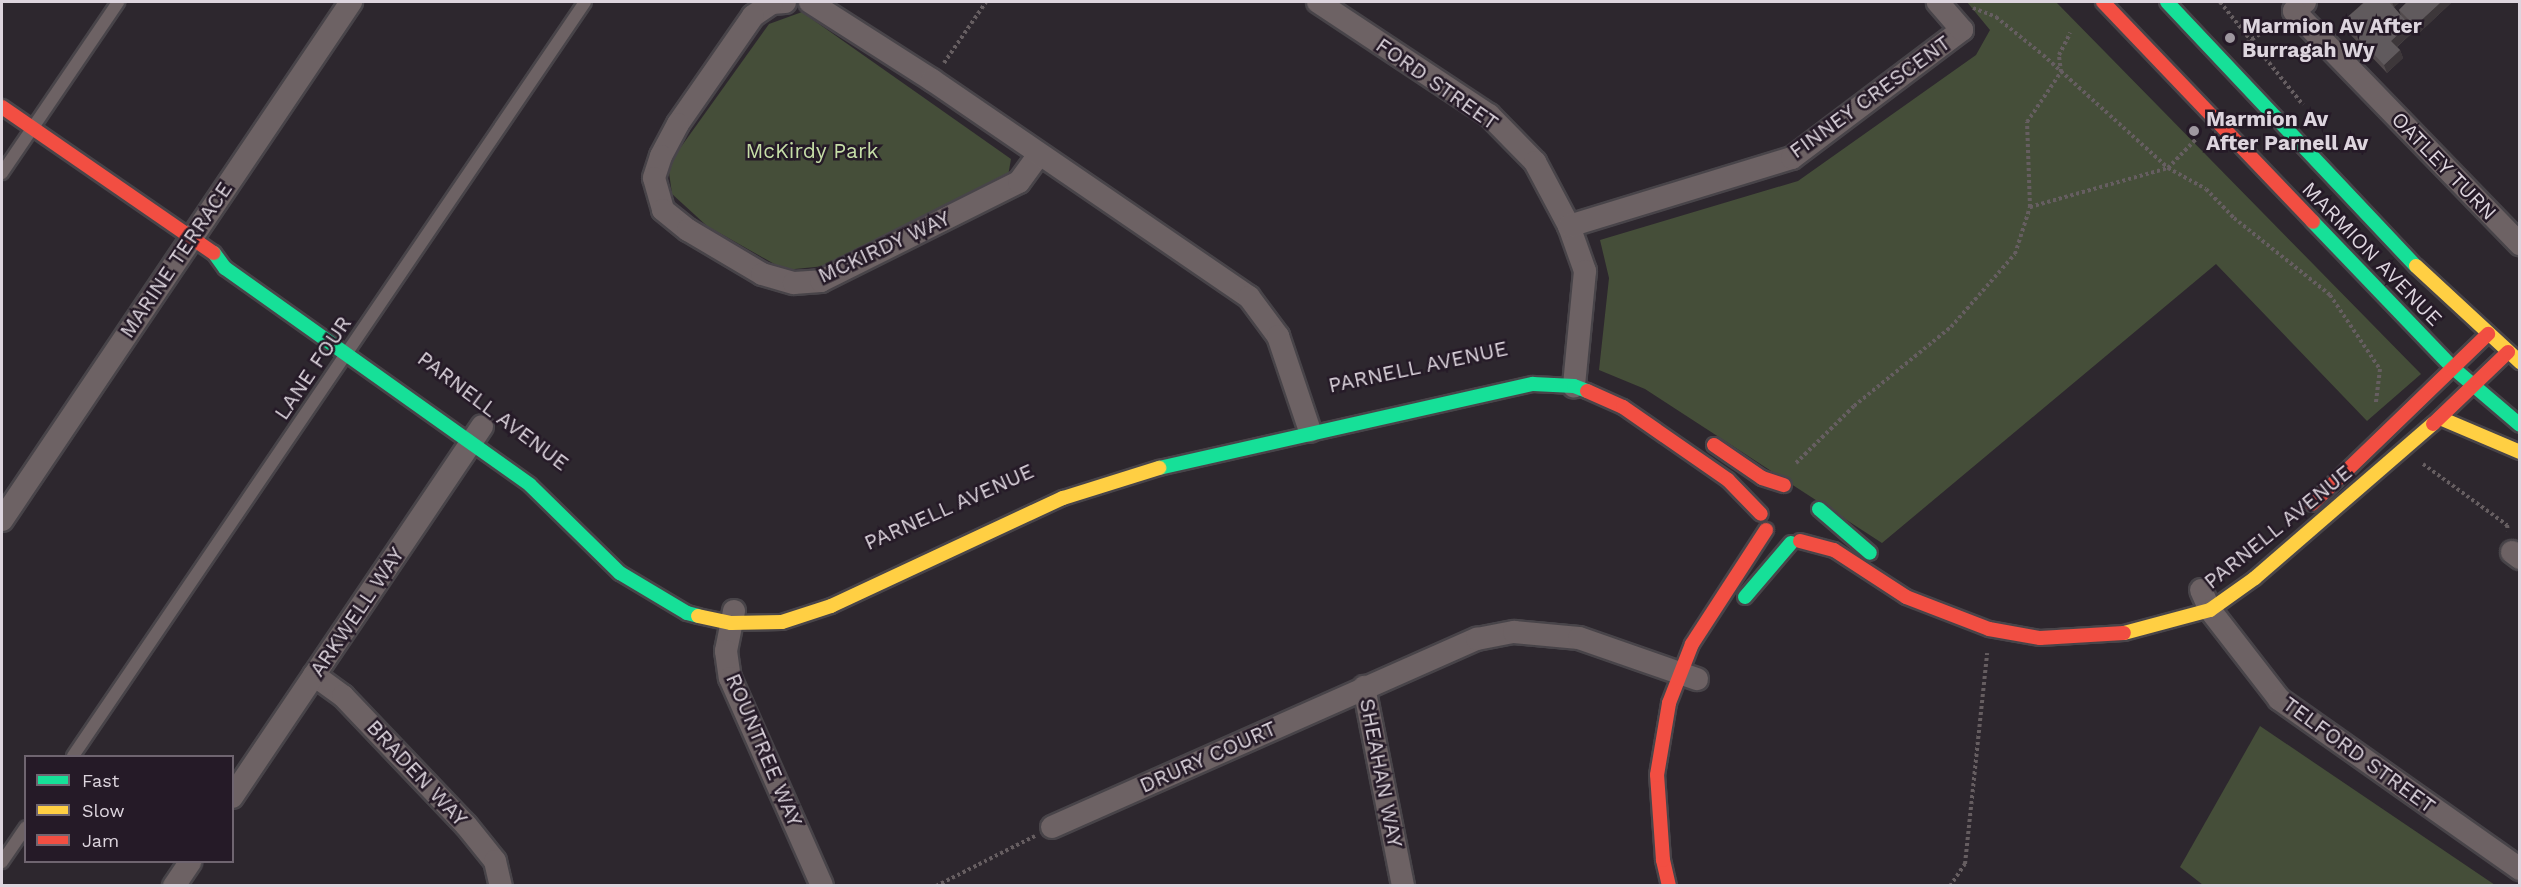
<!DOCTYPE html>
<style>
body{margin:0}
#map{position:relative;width:2521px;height:887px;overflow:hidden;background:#2d272e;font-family:"Work Sans",sans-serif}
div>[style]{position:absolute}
.green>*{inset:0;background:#454e39}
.path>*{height:4px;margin-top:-2px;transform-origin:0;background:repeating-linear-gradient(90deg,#665e61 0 3px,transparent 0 6px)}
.roads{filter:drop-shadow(2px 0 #484449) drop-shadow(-2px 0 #484449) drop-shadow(0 2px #484449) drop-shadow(0 -2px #484449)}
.lane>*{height:12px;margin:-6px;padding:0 6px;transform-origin:6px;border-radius:6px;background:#6d6264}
.street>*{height:22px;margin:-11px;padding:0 11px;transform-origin:11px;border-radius:11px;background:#6d6264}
.fast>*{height:14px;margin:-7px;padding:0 7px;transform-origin:7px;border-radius:7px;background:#16e098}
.slow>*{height:14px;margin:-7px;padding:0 7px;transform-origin:7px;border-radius:7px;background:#ffcf43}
.jam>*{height:14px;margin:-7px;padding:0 7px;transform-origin:7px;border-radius:7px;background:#f24e42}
.wall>*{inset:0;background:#524b4d}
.shaded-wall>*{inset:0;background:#3d373a}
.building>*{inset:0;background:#605a5d}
.dots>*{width:16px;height:16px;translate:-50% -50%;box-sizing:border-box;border:3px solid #251a27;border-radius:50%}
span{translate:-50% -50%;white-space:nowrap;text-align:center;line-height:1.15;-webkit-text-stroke:5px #251a27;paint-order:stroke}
.poi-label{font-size:21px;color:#ddd5de;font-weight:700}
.left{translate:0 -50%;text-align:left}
.street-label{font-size:21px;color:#ddd5de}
.park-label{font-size:21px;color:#c6dea7}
.frame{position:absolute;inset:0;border:3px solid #ddd5de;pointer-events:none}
.legend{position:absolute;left:24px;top:755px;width:210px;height:108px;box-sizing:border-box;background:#251a27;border:2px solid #6f6570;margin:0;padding:8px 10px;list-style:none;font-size:18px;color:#ddd5de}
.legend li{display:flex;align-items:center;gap:12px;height:30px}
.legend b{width:30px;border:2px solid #6f6570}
</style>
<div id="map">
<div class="green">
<div style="clip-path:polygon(1967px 2px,2056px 2px,2421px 374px,2367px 421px,2216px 264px,1882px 543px,1645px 389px,1599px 370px,1609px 278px,1600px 240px,1798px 181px,1976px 55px,1990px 30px)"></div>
<div style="clip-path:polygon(802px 12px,1011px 159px,1008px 176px,825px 266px,785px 270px,707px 226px,672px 194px,668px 165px,769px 24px)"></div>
<div style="clip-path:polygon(2260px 726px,2495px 885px,2203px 885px,2180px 867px)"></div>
</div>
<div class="path">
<div style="left:2220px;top:2px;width:132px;rotate:51.1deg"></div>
<div style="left:1973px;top:8px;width:25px;rotate:21deg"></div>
<div style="left:1996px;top:17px;width:60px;rotate:39deg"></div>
<div style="left:2043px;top:55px;width:169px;rotate:42.1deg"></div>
<div style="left:2168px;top:168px;width:43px;rotate:28.9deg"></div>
<div style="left:2206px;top:189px;width:40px;rotate:46deg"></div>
<div style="left:2234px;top:218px;width:123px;rotate:38.7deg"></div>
<div style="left:2330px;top:295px;width:89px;rotate:56deg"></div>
<div style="left:2380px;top:369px;width:35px;rotate:97deg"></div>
<div style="left:2242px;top:46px;width:43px;rotate:-33.7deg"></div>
<div style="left:944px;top:63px;width:74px;rotate:-55.5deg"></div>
<div style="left:2030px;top:207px;width:143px;rotate:-15.8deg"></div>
<div style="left:2168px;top:168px;width:42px;rotate:-46deg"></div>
<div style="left:1796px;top:463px;width:81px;rotate:-44.5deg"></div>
<div style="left:1854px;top:406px;width:125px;rotate:-39.2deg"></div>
<div style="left:1951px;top:327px;width:97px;rotate:-48.8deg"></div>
<div style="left:2015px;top:254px;width:49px;rotate:-72.3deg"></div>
<div style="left:2030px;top:207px;width:85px;rotate:-92deg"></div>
<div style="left:2027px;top:122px;width:60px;rotate:-55.8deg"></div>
<div style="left:2061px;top:72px;width:17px;rotate:-97deg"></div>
<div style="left:2059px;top:55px;width:25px;rotate:-63deg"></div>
<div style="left:2423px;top:464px;width:104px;rotate:36deg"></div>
<div style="left:2507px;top:525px;width:6px;rotate:81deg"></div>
<div style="left:936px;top:886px;width:111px;rotate:-26.8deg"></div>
<div style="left:1950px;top:886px;width:27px;rotate:-56deg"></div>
<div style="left:1965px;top:864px;width:212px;rotate:-84deg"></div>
</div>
<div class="roads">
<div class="lane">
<div style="left:2px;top:173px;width:207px;rotate:-55.8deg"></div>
<div style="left:73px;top:756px;width:911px;rotate:-55.82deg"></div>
<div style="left:2px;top:862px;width:42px;rotate:-55.6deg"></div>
</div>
<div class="street">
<div style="left:785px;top:2px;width:13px;rotate:176deg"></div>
<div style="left:772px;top:3px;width:23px;rotate:146deg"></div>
<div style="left:753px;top:16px;width:131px;rotate:124.8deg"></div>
<div style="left:678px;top:124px;width:36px;rotate:118deg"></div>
<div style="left:661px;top:156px;width:23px;rotate:108deg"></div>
<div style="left:654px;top:178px;width:33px;rotate:74deg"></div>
<div style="left:663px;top:210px;width:32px;rotate:39deg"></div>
<div style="left:688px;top:230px;width:86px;rotate:30.7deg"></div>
<div style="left:762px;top:274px;width:33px;rotate:16deg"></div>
<div style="left:794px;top:283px;width:27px;rotate:-4deg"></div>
<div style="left:821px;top:281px;width:221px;rotate:-26.6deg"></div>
<div style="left:1019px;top:182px;width:34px;rotate:-54deg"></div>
<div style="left:810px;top:2px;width:145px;rotate:32.6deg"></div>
<div style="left:932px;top:80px;width:384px;rotate:34.4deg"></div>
<div style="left:1249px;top:297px;width:49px;rotate:53.4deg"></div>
<div style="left:1278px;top:336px;width:100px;rotate:71.4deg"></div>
<div style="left:1318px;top:2px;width:205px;rotate:33.5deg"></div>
<div style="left:1489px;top:115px;width:66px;rotate:45.6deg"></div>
<div style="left:1535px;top:162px;width:72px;rotate:62deg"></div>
<div style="left:1569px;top:226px;width:48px;rotate:70.4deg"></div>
<div style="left:1585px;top:271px;width:116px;rotate:95.5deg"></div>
<div style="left:2305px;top:2px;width:14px;rotate:141deg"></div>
<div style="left:2294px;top:11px;width:325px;rotate:45.9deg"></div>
<div style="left:1569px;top:226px;width:233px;rotate:-17deg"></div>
<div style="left:1792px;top:158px;width:213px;rotate:-37deg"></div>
<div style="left:1962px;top:30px;width:37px;rotate:-131deg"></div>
<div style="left:2px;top:520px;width:625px;rotate:-56.03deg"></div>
<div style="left:2512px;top:552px;width:10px;rotate:37deg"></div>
<div style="left:2201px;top:590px;width:22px;rotate:66deg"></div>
<div style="left:2210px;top:610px;width:113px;rotate:52.2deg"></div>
<div style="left:2279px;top:699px;width:295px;rotate:35.2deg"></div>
<div style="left:734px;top:611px;width:41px;rotate:101.3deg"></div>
<div style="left:726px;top:651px;width:27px;rotate:82deg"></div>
<div style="left:730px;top:678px;width:227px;rotate:66.1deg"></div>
<div style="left:314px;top:675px;width:36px;rotate:36deg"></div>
<div style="left:343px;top:696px;width:178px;rotate:46.4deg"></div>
<div style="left:466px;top:825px;width:46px;rotate:51.1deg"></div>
<div style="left:495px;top:861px;width:26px;rotate:77deg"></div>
<div style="left:1364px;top:687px;width:203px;rotate:78.9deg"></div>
<div style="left:232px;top:797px;width:447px;rotate:-56deg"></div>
<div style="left:1052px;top:827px;width:465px;rotate:-23.9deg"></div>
<div style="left:1477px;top:639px;width:38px;rotate:-11deg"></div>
<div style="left:1514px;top:632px;width:65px;rotate:5.3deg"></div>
<div style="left:1579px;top:638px;width:125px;rotate:19.2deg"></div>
<div style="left:174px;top:886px;width:29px;rotate:-56deg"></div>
</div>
<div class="fast">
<div style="left:2167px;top:2px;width:363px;rotate:46.7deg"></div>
<div style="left:2313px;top:222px;width:201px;rotate:46.2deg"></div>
<div style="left:2452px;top:367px;width:89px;rotate:40.5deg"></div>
<div style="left:214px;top:253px;width:19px;rotate:54deg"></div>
<div style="left:225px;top:268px;width:374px;rotate:35.4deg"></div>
<div style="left:530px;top:485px;width:126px;rotate:44.4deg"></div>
<div style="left:620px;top:573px;width:78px;rotate:30.8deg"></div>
<div style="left:687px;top:613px;width:11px;rotate:15deg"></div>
<div style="left:1159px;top:468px;width:383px;rotate:-12.7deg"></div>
<div style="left:1533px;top:384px;width:41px;rotate:2.8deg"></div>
<div style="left:1574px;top:386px;width:14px;rotate:21deg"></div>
<div style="left:1819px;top:509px;width:67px;rotate:40.8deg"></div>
<div style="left:1745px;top:597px;width:71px;rotate:-49.6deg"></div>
</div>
<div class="slow">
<div style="left:2416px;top:266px;width:142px;rotate:42.7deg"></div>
<div style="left:2440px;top:418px;width:87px;rotate:23deg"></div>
<div style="left:698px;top:616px;width:34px;rotate:12deg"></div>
<div style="left:731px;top:623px;width:51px;rotate:-1.1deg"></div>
<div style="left:782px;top:622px;width:52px;rotate:-18.1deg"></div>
<div style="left:831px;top:606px;width:256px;rotate:-25deg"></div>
<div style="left:1063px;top:498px;width:101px;rotate:-17.4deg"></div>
<div style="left:2124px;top:633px;width:89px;rotate:-15deg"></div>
<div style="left:2210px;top:610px;width:55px;rotate:-35.4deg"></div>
<div style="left:2255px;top:578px;width:235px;rotate:-40.9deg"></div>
</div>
<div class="jam">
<div style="left:2103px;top:2px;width:304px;rotate:46.3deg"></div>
<div style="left:2px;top:107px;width:257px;rotate:34.6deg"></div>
<div style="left:1587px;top:391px;width:39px;rotate:24deg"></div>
<div style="left:1623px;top:407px;width:128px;rotate:34.8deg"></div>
<div style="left:1728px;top:480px;width:47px;rotate:45.9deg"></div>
<div style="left:2433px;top:424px;width:104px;rotate:-43.8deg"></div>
<div style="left:1714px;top:445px;width:58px;rotate:34.5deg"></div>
<div style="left:1762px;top:478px;width:23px;rotate:18deg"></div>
<div style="left:2312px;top:504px;width:245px;rotate:-44deg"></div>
<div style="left:1800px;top:541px;width:35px;rotate:15deg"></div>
<div style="left:1834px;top:550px;width:86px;rotate:33.1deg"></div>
<div style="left:1906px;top:597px;width:89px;rotate:21.1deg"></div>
<div style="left:1989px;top:629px;width:52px;rotate:10deg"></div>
<div style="left:2040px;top:638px;width:84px;rotate:-3.4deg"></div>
<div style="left:1669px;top:886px;width:27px;rotate:-103deg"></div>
<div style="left:1663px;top:860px;width:85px;rotate:-94deg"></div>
<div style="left:1657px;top:775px;width:73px;rotate:-80.5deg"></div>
<div style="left:1669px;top:703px;width:63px;rotate:-68.7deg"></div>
<div style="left:1692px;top:644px;width:136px;rotate:-57deg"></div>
</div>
</div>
<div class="wall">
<div style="clip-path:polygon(2361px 2px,2400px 2px,2394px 7px,2401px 16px,2399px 10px,2407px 2px,2452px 2px,2418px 34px,2409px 25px,2412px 33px,2397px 47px,2400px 50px,2403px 58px,2387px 73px,2346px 30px,2343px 21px,2363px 3px)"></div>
</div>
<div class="shaded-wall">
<div style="clip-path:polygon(2392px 2px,2400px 2px,2394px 7px)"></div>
<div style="clip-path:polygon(2441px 2px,2452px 2px,2418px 34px,2415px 26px)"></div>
<div style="clip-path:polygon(2409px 24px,2412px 33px,2394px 49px,2391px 41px)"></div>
<div style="clip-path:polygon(2400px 50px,2403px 58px,2387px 73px,2384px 65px)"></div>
</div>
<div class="building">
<div style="clip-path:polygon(2365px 2px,2389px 2px,2409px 24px,2391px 41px,2400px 50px,2384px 65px,2343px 21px)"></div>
<div style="clip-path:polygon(2407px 2px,2441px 2px,2415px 26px,2399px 10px)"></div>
</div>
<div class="dots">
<div style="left:2230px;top:38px;background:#9f98a0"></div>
<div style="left:2194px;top:131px;background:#9f98a0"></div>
</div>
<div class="poi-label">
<span class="left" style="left:2242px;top:38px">Marmion Av After<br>Burragah Wy</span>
<span class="left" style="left:2206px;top:131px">Marmion Av<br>After Parnell Av</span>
</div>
<div class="street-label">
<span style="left:1437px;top:84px;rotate:35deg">FORD STREET</span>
<span style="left:1870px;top:97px;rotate:-36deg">FINNEY CRESCENT</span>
<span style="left:2444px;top:166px;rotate:46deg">OATLEY TURN</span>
<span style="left:884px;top:247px;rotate:-25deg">MCKIRDY WAY</span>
<span style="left:2372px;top:254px;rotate:46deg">MARMION AVENUE</span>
<span style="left:176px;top:260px;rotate:-56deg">MARINE TERRACE</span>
<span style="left:1418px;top:367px;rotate:-12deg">PARNELL AVENUE</span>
<span style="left:313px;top:368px;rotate:-56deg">LANE FOUR</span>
<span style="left:493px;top:411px;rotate:37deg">PARNELL AVENUE</span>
<span style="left:949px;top:507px;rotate:-24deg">PARNELL AVENUE</span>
<span style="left:2278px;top:527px;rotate:-39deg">PARNELL AVENUE</span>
<span style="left:357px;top:612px;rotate:-56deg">ARKWELL WAY</span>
<span style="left:764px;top:750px;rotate:67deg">ROUNTREE WAY</span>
<span style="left:2359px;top:755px;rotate:36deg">TELFORD STREET</span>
<span style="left:1208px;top:757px;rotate:-24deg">DRURY COURT</span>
<span style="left:417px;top:773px;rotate:47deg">BRADEN WAY</span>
<span style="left:1381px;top:773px;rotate:79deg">SHEAHAN WAY</span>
</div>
<div class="park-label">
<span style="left:812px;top:151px">McKirdy Park</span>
</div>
<div class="frame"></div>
<ul class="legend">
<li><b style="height:8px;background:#16e098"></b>Fast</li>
<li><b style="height:8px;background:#ffcf43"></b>Slow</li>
<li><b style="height:8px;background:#f24e42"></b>Jam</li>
</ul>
</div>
